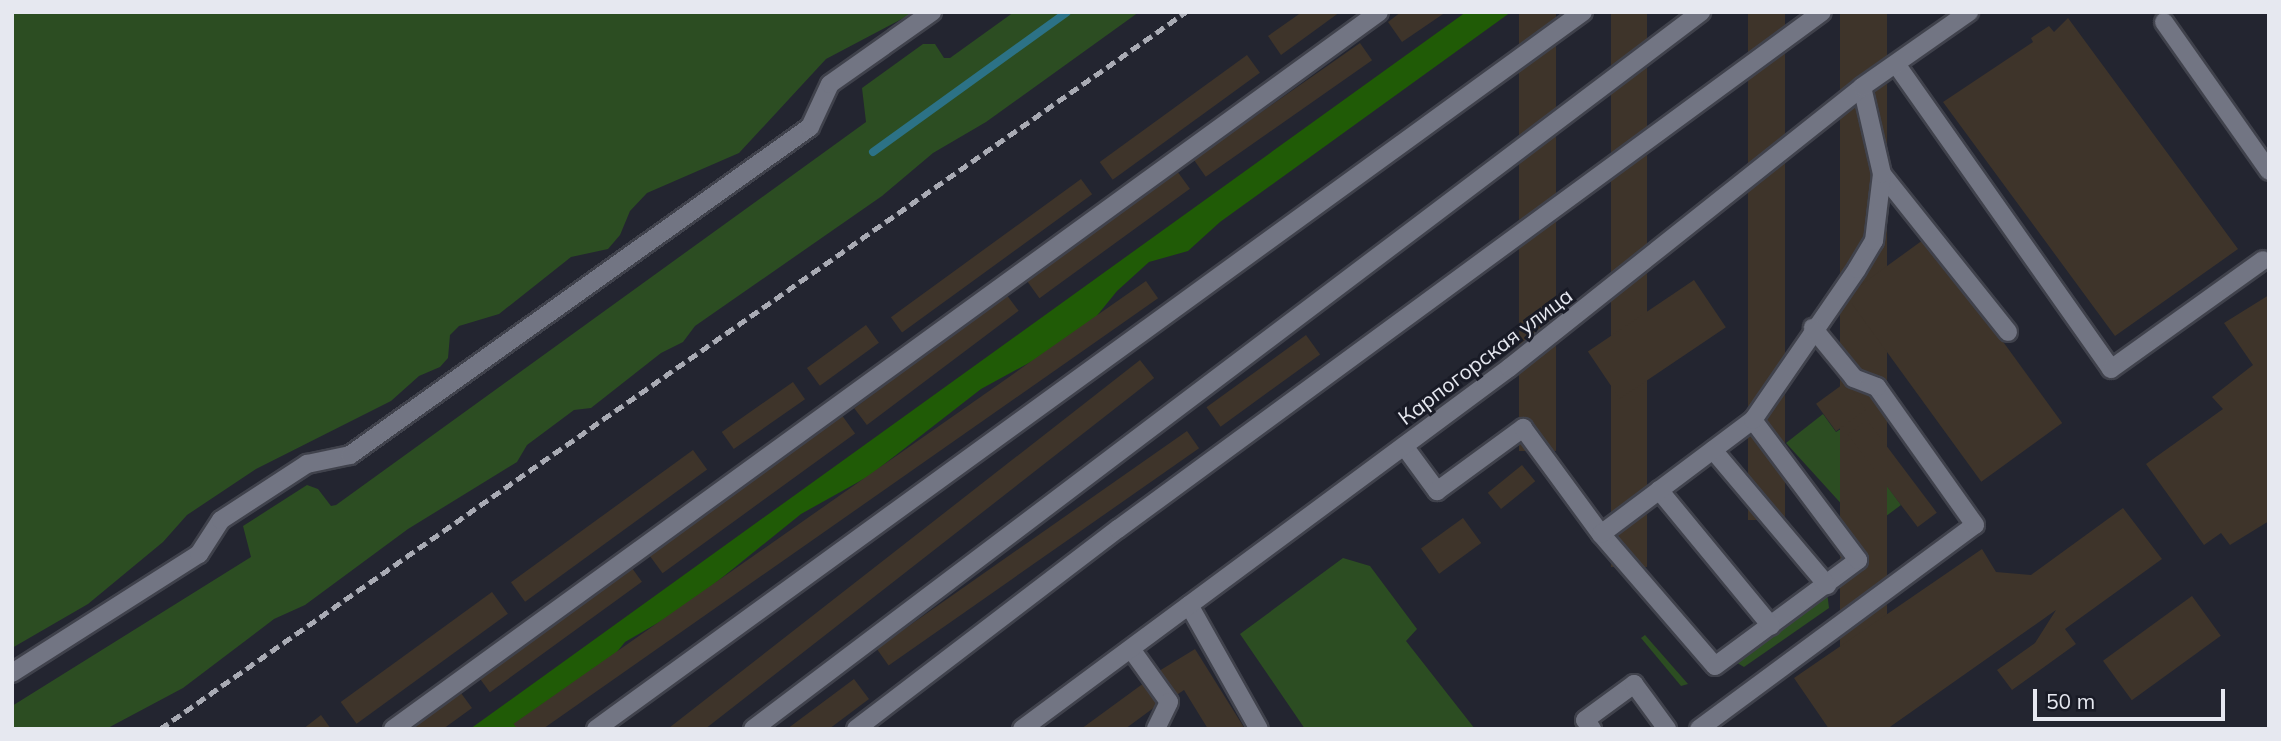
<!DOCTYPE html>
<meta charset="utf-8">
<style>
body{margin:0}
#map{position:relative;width:2281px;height:741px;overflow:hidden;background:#232530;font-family:Mulish,sans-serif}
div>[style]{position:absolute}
.green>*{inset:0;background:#2c4d22}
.forest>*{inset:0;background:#205b06}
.stream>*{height:8px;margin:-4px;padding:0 4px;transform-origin:4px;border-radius:4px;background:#2c7286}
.building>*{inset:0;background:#3e342a;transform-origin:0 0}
.roads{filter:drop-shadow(2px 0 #40424c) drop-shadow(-2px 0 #40424c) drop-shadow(0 2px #40424c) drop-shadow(0 -2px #40424c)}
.minor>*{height:18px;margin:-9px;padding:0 9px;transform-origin:9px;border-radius:9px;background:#727583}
.rail>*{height:5px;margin-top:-2.5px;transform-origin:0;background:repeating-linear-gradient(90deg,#a9abb4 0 10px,transparent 0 15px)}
span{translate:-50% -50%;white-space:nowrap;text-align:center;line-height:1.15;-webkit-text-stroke:6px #191b26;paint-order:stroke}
.street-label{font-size:21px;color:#e6e8f0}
.frame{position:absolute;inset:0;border:14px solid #e6e8f0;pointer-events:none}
.scale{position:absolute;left:2033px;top:689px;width:192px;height:32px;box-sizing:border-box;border:4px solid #e6e8f0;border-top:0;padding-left:9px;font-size:21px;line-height:24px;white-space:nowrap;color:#e6e8f0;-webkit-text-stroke:5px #191b26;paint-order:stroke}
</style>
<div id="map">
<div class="green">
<div style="clip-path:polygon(12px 12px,915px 12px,826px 59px,739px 153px,647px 193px,630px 211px,620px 235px,608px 249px,571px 257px,499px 314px,459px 326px,450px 335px,448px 358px,440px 367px,419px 376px,391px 401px,256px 469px,187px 515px,163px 542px,88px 604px,12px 648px)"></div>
<div style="clip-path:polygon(1014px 12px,1139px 12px,986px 122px,933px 153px,882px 196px,695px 326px,683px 342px,661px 353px,591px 408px,574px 410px,527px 445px,517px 462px,408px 529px,305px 605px,274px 619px,183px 688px,106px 729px,12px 729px,12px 706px,251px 557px,243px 526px,307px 485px,318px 489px,331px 506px,336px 505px,866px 122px,862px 88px,923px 44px,935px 44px,944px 58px,950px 58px)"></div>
<div style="clip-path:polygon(1823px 414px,1836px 432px,1844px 427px,1901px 505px,1866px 531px,1786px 443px)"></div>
<div style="clip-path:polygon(1343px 558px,1370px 566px,1417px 629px,1406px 641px,1475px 729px,1305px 729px,1240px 634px)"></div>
<div style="clip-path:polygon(1827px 592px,1829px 608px,1744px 667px,1734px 661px)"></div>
<div style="clip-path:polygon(1645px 635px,1688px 684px,1681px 686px,1641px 638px)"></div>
</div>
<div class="forest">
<div style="clip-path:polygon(1466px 12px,1511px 12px,1220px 222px,1188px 251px,1149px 262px,1117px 291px,1091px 323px,1058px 347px,981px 389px,869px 476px,801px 514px,687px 606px,625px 642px,599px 674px,523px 729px,470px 729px)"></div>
</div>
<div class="stream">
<div style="left:873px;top:152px;width:239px;rotate:-35.8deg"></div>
</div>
<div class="building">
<div style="clip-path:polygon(1302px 12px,1340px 12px,1281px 55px,1268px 36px)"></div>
<div style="clip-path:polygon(1401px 12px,1446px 12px,1402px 42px,1388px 22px)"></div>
<div style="left:1519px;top:12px;width:37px;height:439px"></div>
<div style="left:1611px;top:12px;width:36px;height:555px"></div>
<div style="left:1748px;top:12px;width:37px;height:508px"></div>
<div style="left:1840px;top:12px;width:47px;height:1195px"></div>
<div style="clip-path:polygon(2068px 18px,2238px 249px,2115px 336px,1943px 102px,2033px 42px,2031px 38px,2049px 26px,2054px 32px)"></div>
<div style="left:1360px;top:43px;width:21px;height:203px;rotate:55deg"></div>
<div style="left:1247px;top:55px;width:22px;height:182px;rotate:54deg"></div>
<div style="left:1177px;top:171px;width:22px;height:186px;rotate:54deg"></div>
<div style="left:1081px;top:179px;width:19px;height:235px;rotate:54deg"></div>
<div style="left:1927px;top:237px;width:230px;height:100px;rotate:54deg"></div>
<div style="left:1694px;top:280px;width:57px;height:128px;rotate:56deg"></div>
<div style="left:1146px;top:281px;width:21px;height:772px;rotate:55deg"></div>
<div style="left:1006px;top:294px;width:21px;height:190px;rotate:53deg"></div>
<div style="clip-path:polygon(2269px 295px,2269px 521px,2230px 545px,2221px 533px,2204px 545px,2146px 464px,2223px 409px,2212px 397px,2253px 365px,2224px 323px)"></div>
<div style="left:866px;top:325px;width:22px;height:73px;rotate:54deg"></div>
<div style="left:1306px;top:335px;width:24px;height:123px;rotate:54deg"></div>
<div style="left:1140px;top:360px;width:23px;height:597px;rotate:52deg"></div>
<div style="left:793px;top:382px;width:21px;height:87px;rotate:55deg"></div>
<div style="left:1846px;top:382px;width:34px;height:37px;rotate:54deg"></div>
<div style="left:841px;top:414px;width:24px;height:238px;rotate:54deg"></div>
<div style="left:1867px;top:420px;width:116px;height:24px;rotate:53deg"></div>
<div style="left:1187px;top:431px;width:21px;height:379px;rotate:55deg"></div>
<div style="left:693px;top:450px;width:24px;height:225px;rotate:54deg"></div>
<div style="left:1522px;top:465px;width:21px;height:44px;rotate:51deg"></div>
<div style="clip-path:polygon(2123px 508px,2162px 559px,2065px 629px,2076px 644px,2012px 690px,1997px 670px,2035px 643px,2056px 610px,1887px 729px,1829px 729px,1794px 678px,1982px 549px,1996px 572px,2031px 575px)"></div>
<div style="left:1463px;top:518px;width:31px;height:52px;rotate:54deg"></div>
<div style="left:629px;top:564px;width:22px;height:188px;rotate:54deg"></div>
<div style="left:492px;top:592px;width:27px;height:187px;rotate:54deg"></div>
<div style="left:2192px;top:596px;width:49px;height:110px;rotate:54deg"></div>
<div style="clip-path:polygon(1195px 649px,1245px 729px,1208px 729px,1184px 690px,1175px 696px,1159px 671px)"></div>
<div style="clip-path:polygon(854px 679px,869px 699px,829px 729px,787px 729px)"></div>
<div style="clip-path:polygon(1148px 680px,1163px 701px,1125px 729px,1081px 729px)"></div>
<div style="clip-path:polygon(458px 689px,472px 708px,443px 729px,403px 729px)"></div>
<div style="clip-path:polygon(321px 715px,331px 729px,303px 729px)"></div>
</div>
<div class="roads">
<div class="minor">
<div style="left:2164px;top:22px;width:182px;rotate:54.8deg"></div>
<div style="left:1896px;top:64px;width:373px;rotate:54.8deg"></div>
<div style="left:2111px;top:369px;width:187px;rotate:-35.6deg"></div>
<div style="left:1882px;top:174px;width:202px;rotate:51.4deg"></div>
<div style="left:1404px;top:446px;width:56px;rotate:53.7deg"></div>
<div style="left:1437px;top:491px;width:107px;rotate:-36.2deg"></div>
<div style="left:1523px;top:428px;width:132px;rotate:53.7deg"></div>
<div style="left:1601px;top:534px;width:174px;rotate:49.2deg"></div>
<div style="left:1715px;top:666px;width:178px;rotate:-36.5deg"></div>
<div style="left:1858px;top:560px;width:175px;rotate:-126.9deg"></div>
<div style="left:1713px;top:450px;width:177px;rotate:49.8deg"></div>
<div style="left:1659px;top:490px;width:176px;rotate:50.5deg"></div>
<div style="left:1601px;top:534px;width:190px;rotate:-36.9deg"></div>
<div style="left:1753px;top:420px;width:183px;rotate:-55.4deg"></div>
<div style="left:1857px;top:269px;width:33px;rotate:-59deg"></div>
<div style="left:1874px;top:241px;width:67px;rotate:-83.2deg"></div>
<div style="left:1882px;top:174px;width:89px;rotate:-102.9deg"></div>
<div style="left:1189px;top:605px;width:142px;rotate:60.6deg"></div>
<div style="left:1131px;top:649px;width:65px;rotate:54.4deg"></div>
<div style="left:1169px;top:702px;width:30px;rotate:116deg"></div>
<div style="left:12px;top:673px;width:222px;rotate:-32.5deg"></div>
<div style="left:199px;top:554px;width:40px;rotate:-57.1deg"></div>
<div style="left:221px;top:520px;width:103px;rotate:-33.1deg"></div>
<div style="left:307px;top:464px;width:44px;rotate:-11.8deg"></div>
<div style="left:350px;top:455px;width:565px;rotate:-35.49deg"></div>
<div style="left:810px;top:127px;width:47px;rotate:-65.1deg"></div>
<div style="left:830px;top:84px;width:125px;rotate:-35.2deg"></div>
<div style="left:393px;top:729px;width:1219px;rotate:-36.02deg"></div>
<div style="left:596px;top:729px;width:1220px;rotate:-36deg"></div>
<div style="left:753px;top:729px;width:1189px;rotate:-37.1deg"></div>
<div style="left:856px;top:729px;width:330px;rotate:-37.4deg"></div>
<div style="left:1118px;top:529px;width:873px;rotate:-36.29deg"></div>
<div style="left:1022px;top:729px;width:606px;rotate:-36.55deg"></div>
<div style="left:1509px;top:368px;width:451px;rotate:-38.5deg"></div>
<div style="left:1862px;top:87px;width:131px;rotate:-35deg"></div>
<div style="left:1592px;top:729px;width:11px;rotate:-128deg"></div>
<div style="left:1585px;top:720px;width:61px;rotate:-36.3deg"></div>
<div style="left:1634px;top:684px;width:56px;rotate:53.7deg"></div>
<div style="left:1699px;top:729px;width:343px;rotate:-36.5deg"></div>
<div style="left:1975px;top:525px;width:169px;rotate:-125.4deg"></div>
<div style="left:1877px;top:387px;width:25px;rotate:-159deg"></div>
<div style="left:1854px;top:378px;width:65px;rotate:-129.4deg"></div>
</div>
</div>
<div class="rail">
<div style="left:160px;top:729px;width:1252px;rotate:-34.95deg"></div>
</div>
<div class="street-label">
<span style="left:1485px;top:356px;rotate:-37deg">Карпогорская улица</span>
</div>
<div class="frame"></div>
<div class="scale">50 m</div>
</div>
